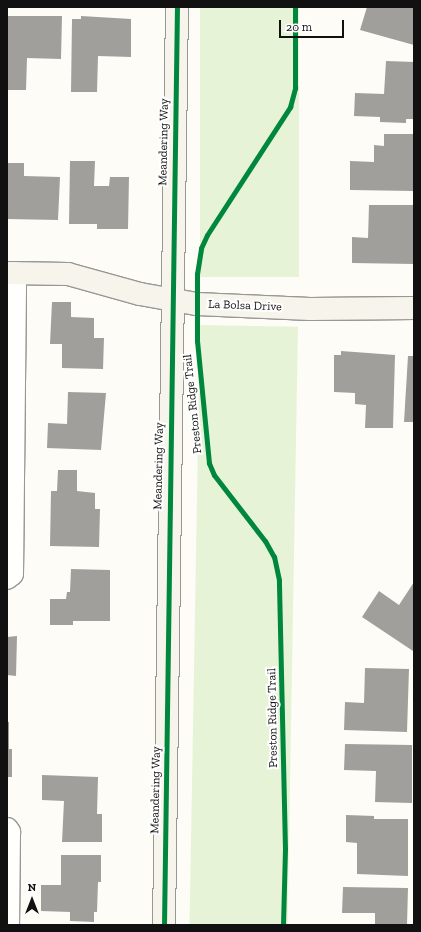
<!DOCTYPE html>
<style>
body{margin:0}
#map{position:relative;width:421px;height:932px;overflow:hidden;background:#fdfcf7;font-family:"Zilla Slab",serif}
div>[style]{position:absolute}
.green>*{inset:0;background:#e7f3d7;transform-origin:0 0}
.building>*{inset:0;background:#a19f9c}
.roads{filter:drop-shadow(1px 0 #979795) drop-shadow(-1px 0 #979795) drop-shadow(0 1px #979795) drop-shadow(0 -1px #979795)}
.street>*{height:22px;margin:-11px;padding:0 11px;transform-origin:11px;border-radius:11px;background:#fffffe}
.secondary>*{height:22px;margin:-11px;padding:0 11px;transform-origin:11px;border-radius:11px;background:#f6f4eb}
.cycleway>*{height:5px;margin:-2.5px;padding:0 2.5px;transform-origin:2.5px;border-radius:2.5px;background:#00873e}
span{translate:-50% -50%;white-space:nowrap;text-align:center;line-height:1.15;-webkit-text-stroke:4px #fff;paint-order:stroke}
.street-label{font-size:12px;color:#111}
.frame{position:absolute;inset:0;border:8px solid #111;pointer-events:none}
.north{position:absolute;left:12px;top:880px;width:40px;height:40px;-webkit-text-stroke:3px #fff;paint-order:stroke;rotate:0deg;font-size:11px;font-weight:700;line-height:16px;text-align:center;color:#111}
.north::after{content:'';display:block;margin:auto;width:14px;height:18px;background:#111;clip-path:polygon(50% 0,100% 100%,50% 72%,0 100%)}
.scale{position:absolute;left:279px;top:20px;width:65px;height:18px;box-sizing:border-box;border:2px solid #111;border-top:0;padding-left:5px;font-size:12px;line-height:14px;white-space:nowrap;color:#111;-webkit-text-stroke:3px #fff;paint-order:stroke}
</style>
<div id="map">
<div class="green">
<div style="left:200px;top:7px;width:99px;height:270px"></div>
<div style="left:200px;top:325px;width:98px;height:600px;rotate:1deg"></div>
</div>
<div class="building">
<div style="clip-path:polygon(367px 7px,414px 7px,414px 45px,360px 30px)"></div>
<div style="clip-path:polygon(7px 16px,62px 16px,61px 59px,27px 58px,26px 90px,7px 90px)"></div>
<div style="clip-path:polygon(81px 16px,131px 19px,131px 57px,98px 56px,97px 92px,71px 92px,72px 19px,81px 19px)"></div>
<div style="clip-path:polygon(386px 61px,414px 62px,414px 119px,406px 119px,406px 123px,380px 122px,380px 117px,354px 116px,355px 93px,384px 94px)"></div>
<div style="clip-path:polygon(384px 134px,414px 134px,414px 191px,350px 190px,350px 161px,374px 162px,374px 145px,384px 146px)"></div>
<div style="clip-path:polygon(70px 161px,95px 161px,94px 186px,109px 186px,110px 177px,129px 177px,128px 229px,97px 229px,97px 224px,69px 224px)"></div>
<div style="clip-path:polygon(7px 163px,24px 163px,24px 176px,60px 177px,58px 220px,7px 219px)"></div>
<div style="clip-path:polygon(369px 205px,414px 205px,414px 264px,352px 263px,352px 237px,368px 238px)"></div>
<div style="clip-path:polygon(52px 302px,71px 302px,71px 317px,94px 318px,94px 338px,104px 338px,103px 369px,62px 368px,62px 344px,50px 344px)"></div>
<div style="clip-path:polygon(341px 351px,395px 355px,393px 428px,365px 428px,366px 405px,355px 404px,355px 393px,334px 392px,334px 355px,341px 355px)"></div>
<div style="clip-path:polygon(408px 356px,414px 356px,414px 422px,404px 422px)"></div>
<div style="clip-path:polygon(68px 392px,106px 393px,101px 450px,47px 448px,48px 423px,67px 424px)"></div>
<div style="clip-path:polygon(58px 470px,77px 470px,77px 491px,95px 493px,95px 509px,100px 509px,99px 547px,50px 546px,51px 491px,57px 491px)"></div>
<div style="clip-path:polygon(71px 569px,110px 570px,110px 621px,73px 621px,73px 625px,50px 625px,50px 599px,66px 599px,67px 592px,70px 592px)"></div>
<div style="clip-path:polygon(414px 582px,414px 650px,413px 651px,362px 617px,379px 591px,399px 605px)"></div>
<div style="clip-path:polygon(17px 636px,16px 676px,7px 675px,7px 637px)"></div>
<div style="clip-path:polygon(365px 668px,409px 669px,407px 732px,344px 730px,345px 702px,364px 703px)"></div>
<div style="clip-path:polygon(7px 722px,9px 722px,9px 749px,12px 749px,12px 777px,7px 777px)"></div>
<div style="clip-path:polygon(345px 744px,412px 745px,412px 803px,375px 802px,376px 771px,344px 770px)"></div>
<div style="clip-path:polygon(42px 775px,98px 777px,97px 814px,102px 814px,102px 842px,62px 842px,64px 801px,42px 800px)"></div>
<div style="clip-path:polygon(346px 815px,374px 816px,374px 819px,408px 819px,408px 876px,357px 874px,357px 843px,346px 842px)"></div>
<div style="clip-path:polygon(61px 855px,101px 855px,101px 882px,98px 882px,97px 912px,94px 912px,94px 922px,70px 921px,70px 912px,41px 911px,41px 885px,61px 885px)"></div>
<div style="clip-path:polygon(343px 887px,408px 888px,407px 925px,375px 925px,375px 913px,342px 913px)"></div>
</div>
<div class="roads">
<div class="street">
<div style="left:7px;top:578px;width:6px;rotate:-39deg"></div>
<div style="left:12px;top:574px;width:301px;rotate:-89.4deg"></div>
<div style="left:7px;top:829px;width:4px;rotate:56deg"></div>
<div style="left:9px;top:832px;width:93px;rotate:90.6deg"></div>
</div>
<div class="secondary">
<div style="left:7px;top:273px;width:61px;rotate:0.9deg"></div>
<div style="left:68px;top:274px;width:75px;rotate:15.5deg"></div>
<div style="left:140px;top:294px;width:58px;rotate:10deg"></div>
<div style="left:197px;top:304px;width:113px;rotate:2.5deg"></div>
<div style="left:310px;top:309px;width:104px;rotate:-0.6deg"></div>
<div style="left:164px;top:925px;width:918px;rotate:-89.19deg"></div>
</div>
</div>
<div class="cycleway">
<div style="left:164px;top:925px;width:918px;rotate:-89.19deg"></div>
<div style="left:283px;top:925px;width:76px;rotate:-88.5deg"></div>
<div style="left:285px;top:849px;width:269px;rotate:-91.3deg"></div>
<div style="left:279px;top:580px;width:24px;rotate:-102deg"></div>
<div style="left:274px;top:557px;width:18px;rotate:-119deg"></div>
<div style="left:265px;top:541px;width:83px;rotate:-127.7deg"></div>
<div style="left:214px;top:475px;width:13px;rotate:-113deg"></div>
<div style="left:209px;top:463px;width:123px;rotate:-95.6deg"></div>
<div style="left:197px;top:341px;width:67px;rotate:-90deg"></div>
<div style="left:197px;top:274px;width:26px;rotate:-81deg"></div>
<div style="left:201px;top:248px;width:14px;rotate:-65deg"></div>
<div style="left:207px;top:235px;width:153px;rotate:-57deg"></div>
<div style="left:290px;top:107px;width:20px;rotate:-75deg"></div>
<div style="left:295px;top:88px;width:81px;rotate:-90deg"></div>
</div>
<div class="street-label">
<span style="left:164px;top:142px;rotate:-89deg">Meandering Way</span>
<span style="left:245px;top:306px;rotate:2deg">La Bolsa Drive</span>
<span style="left:193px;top:404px;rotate:-96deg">Preston Ridge Trail</span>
<span style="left:159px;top:466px;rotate:-89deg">Meandering Way</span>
<span style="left:273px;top:718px;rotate:-91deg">Preston Ridge Trail</span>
<span style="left:156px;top:790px;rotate:-89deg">Meandering Way</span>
</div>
<div class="frame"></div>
<div class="north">N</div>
<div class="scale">20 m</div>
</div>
